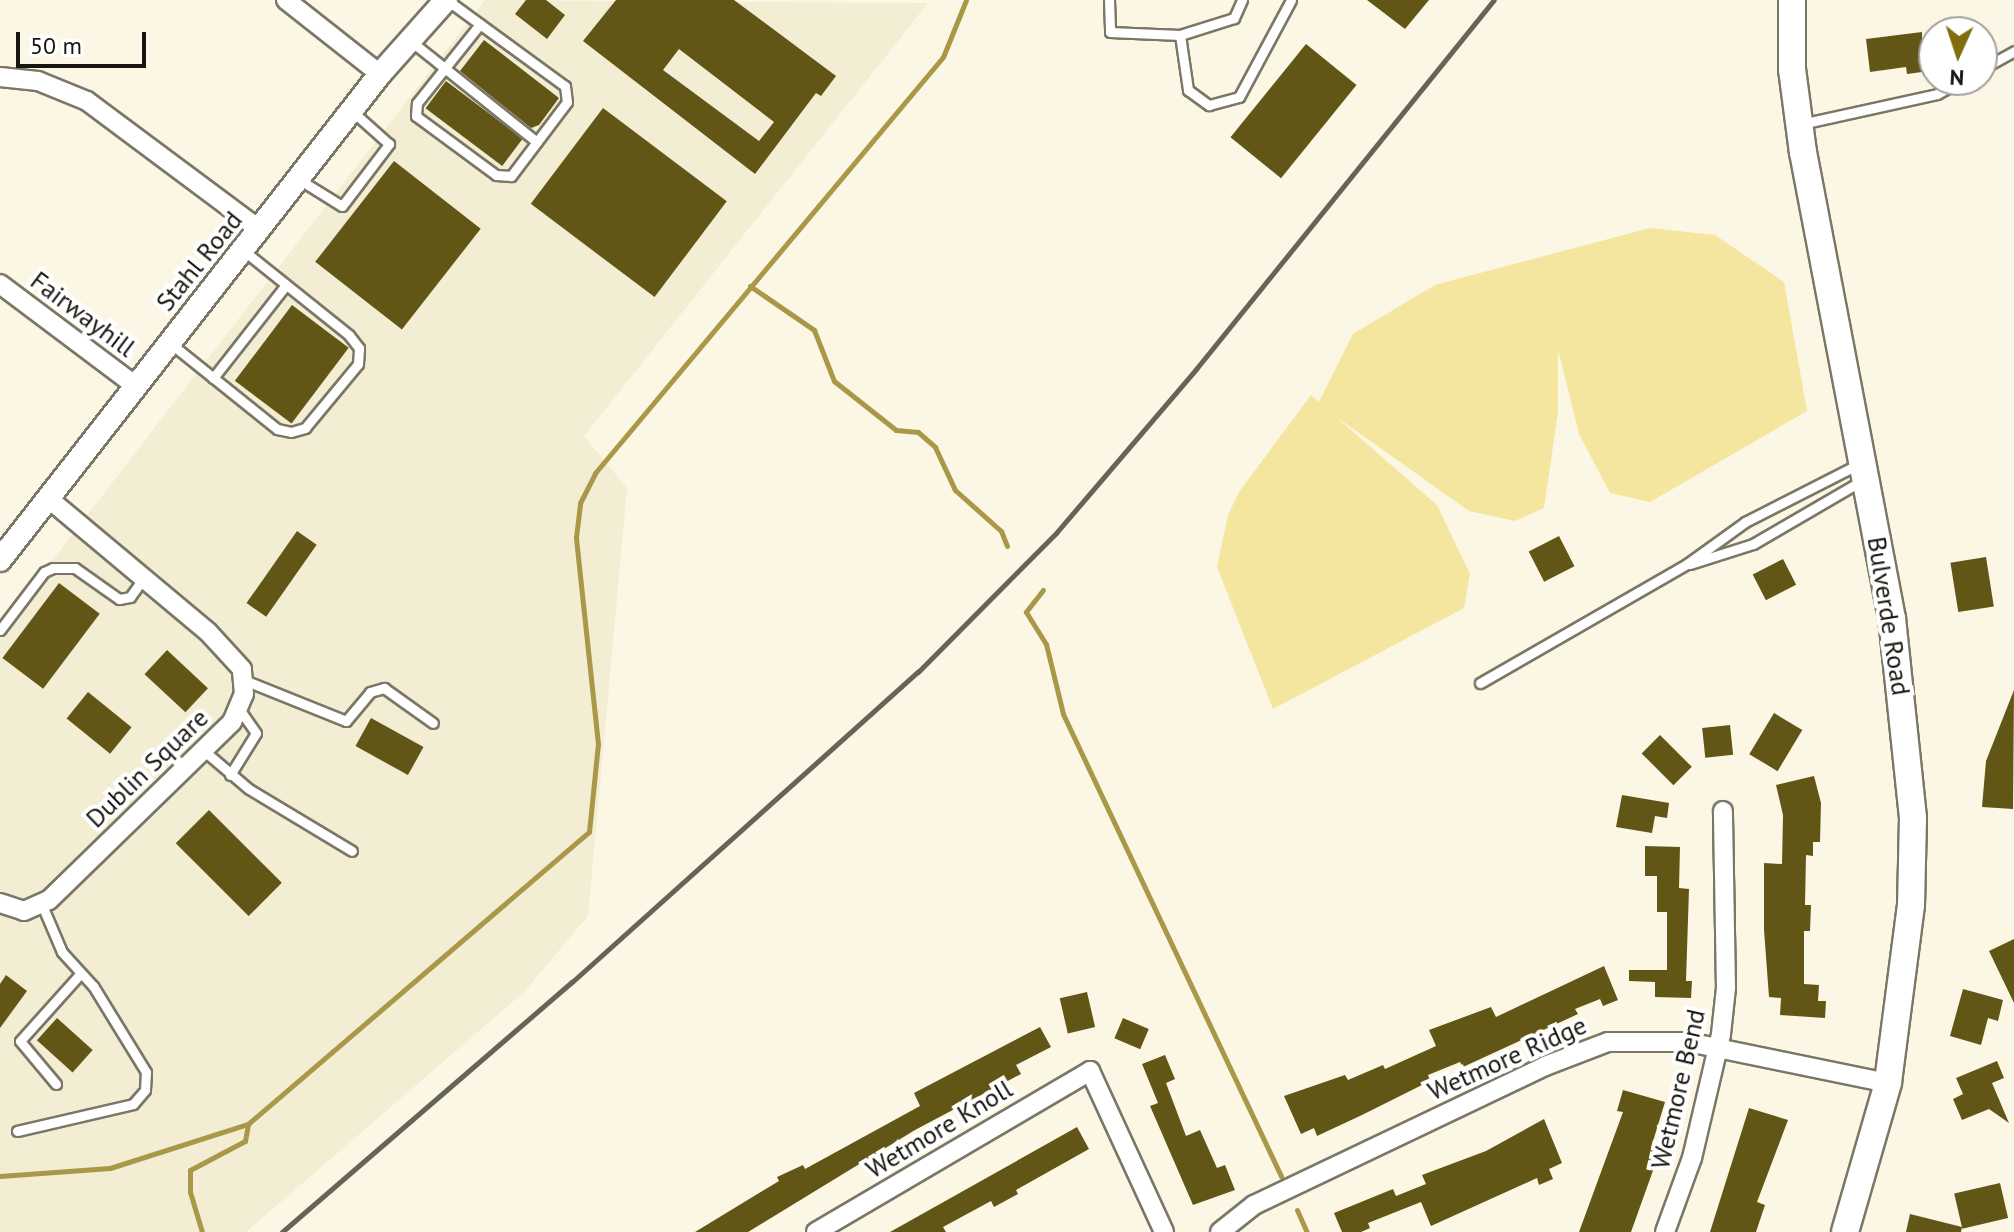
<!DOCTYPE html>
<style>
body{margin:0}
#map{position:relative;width:2014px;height:1232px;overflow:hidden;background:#fbf7e4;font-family:"PT Sans",sans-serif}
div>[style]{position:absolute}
.built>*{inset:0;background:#f2edd3}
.green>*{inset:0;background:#f4e59f}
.stream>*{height:5px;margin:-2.5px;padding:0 2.5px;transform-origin:2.5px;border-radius:2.5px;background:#a89848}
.building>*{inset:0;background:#625616;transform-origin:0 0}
.roads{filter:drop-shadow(2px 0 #7b7767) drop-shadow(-2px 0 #7b7767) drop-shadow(0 2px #7b7767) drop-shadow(0 -2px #7b7767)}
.service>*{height:9px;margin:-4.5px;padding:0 4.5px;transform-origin:4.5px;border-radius:4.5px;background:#fff}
.minor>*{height:18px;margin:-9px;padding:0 9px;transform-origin:9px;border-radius:9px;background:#fff}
.tertiary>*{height:22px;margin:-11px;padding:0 11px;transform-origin:11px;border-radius:11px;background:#fff}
.secondary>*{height:26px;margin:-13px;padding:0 13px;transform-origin:13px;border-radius:13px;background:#fff}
.rail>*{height:5px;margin:-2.5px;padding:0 2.5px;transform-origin:2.5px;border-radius:2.5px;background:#666359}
span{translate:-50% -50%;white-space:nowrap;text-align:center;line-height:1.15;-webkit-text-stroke:8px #fff;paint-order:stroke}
.street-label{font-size:26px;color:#17150f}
.north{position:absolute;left:1918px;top:16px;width:80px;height:80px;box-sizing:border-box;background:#fff;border:2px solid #a2a19f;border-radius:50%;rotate:183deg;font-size:22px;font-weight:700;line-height:32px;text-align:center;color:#17150f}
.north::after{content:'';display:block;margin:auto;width:28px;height:36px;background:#7f6e0b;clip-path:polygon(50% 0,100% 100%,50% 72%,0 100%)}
.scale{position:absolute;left:16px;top:32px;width:130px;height:36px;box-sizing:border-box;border:4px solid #17150f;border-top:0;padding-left:10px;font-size:24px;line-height:28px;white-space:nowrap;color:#17150f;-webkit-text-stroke:6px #fff;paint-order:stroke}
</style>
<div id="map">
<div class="built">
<div style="clip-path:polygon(485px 0,928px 3px,584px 436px,627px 488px,588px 916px,524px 992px,246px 1232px,0 1232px,0 628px)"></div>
</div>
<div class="green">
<div style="clip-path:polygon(1650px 228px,1715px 235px,1784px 282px,1807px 411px,1650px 502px,1610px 493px,1579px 434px,1558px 350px,1558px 412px,1544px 508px,1515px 521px,1469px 511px,1335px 416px,1437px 505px,1470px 574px,1464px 608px,1273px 709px,1217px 567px,1228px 515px,1239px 492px,1311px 395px,1319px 402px,1353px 334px,1435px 285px)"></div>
</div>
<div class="stream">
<div style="left:750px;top:286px;width:78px;rotate:34.5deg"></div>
<div style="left:814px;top:330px;width:55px;rotate:68.6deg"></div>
<div style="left:834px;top:381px;width:79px;rotate:38.3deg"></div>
<div style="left:896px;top:430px;width:22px;rotate:5deg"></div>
<div style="left:918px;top:432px;width:23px;rotate:41deg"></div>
<div style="left:935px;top:447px;width:47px;rotate:65.1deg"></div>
<div style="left:955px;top:490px;width:62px;rotate:41.7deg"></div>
<div style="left:1001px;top:531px;width:16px;rotate:68deg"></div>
<div style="left:1043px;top:590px;width:28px;rotate:128deg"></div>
<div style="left:1026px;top:612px;width:38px;rotate:58deg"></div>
<div style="left:1046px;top:644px;width:72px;rotate:76.3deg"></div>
<div style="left:1063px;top:714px;width:511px;rotate:64.74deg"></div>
<div style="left:0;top:1176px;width:110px;rotate:-4.2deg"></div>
<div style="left:110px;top:1168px;width:145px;rotate:-17.7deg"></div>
<div style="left:248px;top:1124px;width:449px;rotate:-40.6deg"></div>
<div style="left:589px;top:832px;width:88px;rotate:-84.2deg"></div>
<div style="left:598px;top:744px;width:208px;rotate:-96.1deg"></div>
<div style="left:576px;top:537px;width:34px;rotate:-83deg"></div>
<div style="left:580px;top:503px;width:34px;rotate:-63deg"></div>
<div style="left:595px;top:473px;width:542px;rotate:-50.09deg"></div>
<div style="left:943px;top:57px;width:61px;rotate:-68deg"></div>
<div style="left:1297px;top:1210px;width:24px;rotate:66deg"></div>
<div style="left:202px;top:1232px;width:42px;rotate:-106.7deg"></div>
<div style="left:190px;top:1192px;width:22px;rotate:-90deg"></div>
<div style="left:190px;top:1170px;width:62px;rotate:-27.8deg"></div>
<div style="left:245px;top:1141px;width:17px;rotate:-80deg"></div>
</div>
<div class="building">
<div style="clip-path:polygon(526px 0,546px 0,565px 15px,547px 39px,515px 14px)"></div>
<div style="clip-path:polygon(evenodd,616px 0,734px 0,836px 76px,821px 96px,816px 93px,755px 174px,583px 41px,616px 0,679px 49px,774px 122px,759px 141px,663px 70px,679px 49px)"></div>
<div style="clip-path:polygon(1367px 0,1429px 0,1405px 29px)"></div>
<div style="clip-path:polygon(1922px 32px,1922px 72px,1907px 74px,1906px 67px,1870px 72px,1866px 39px)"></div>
<div style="clip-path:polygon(484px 40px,559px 98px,539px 125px,531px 128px,460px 71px)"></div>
<div style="left:1306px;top:44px;width:65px;height:120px;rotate:39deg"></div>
<div style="left:446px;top:81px;width:96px;height:34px;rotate:37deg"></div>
<div style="left:603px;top:108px;width:155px;height:120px;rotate:37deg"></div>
<div style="left:394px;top:161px;width:110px;height:128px;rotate:38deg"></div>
<div style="left:292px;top:305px;width:71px;height:95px;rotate:37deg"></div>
<div style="left:297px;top:531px;width:24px;height:88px;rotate:35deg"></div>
<div style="left:1559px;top:536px;width:34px;height:34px;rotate:63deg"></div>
<div style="left:1986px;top:557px;width:50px;height:36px;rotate:81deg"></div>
<div style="left:1783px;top:559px;width:29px;height:34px;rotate:63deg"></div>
<div style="left:59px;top:583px;width:51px;height:94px;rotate:37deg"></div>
<div style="left:167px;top:650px;width:56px;height:33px;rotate:43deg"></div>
<div style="clip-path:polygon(2014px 690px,2013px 809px,1982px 807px,1986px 761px)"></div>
<div style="left:88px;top:692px;width:56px;height:34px;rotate:39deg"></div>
<div style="left:1774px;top:713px;width:33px;height:48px;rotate:31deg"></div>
<div style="left:371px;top:718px;width:60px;height:32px;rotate:29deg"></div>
<div style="left:1730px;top:725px;width:30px;height:28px;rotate:84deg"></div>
<div style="left:1660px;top:735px;width:45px;height:26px;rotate:45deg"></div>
<div style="clip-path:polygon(1814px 776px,1821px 803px,1820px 842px,1813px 842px,1813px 856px,1806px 855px,1805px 905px,1811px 905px,1810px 931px,1804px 931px,1804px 984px,1819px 985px,1818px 1001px,1826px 1001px,1825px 1018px,1780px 1015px,1781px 998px,1769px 997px,1764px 930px,1764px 863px,1782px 864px,1783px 815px,1776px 785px)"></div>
<div style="clip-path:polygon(1622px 795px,1669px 803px,1667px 818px,1655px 816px,1652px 833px,1616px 827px)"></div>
<div style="left:209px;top:810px;width:103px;height:47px;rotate:45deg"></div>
<div style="clip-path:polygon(1645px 846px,1680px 847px,1679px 888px,1689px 889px,1686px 981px,1692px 981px,1691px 998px,1655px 997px,1655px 982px,1629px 981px,1629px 970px,1667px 970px,1667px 912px,1657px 912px,1657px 876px,1645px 876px)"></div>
<div style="clip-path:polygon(2014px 939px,2014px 1003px,1989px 951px)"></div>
<div style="clip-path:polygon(1604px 966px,1618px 1000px,1603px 1006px,1600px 999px,1575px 1009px,1578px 1014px,1463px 1067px,1460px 1062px,1428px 1075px,1430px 1081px,1362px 1115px,1317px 1136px,1314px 1128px,1301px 1134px,1284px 1096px,1345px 1075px,1348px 1080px,1383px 1065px,1385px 1069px,1436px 1046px,1429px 1030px,1491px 1007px,1496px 1017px)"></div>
<div style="clip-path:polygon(6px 975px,27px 991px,0 1028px,0 984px)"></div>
<div style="clip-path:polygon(1963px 989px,2003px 1000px,1998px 1021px,1988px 1018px,1981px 1045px,1950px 1036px)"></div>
<div style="left:1087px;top:992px;width:36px;height:28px;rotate:77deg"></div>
<div style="left:57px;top:1018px;width:48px;height:30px;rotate:42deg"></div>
<div style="left:1123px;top:1018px;width:28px;height:22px;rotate:23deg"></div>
<div style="clip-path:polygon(1040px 1027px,1051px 1047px,1016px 1065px,1021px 1074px,915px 1130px,748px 1232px,695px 1232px,779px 1181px,777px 1177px,803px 1165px,805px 1169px,920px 1106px,914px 1093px)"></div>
<div style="clip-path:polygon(1165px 1055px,1175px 1079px,1166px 1083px,1186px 1136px,1200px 1130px,1217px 1168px,1225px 1165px,1235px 1190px,1193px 1205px,1150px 1106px,1158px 1103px,1142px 1064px)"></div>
<div style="clip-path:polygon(1997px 1061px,2004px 1078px,1992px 1083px,2009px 1123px,1989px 1109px,1962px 1120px,1953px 1099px,1963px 1094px,1956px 1078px)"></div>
<div style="clip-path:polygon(1623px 1090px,1665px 1102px,1651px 1148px,1660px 1151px,1631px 1232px,1579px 1232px,1623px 1112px,1617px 1111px)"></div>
<div style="clip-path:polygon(1749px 1108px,1788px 1120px,1757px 1202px,1765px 1205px,1756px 1232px,1710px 1232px)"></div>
<div style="clip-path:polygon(1544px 1119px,1562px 1163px,1549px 1169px,1553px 1179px,1539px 1185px,1537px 1178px,1431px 1226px,1421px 1202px,1368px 1223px,1370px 1228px,1361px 1232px,1342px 1232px,1334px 1213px,1393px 1189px,1396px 1196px,1426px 1184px,1422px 1175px,1486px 1151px)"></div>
<div style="clip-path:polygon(1077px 1127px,1089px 1149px,1016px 1190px,1018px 1194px,994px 1207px,991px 1201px,943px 1227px,946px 1232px,890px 1232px)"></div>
<div style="left:2000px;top:1183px;width:36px;height:47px;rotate:77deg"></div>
<div style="clip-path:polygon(1910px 1214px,1962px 1227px,1961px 1232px,1906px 1232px)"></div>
</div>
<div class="roads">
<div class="service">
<div style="left:447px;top:0;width:146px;rotate:36.1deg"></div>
<div style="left:565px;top:86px;width:16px;rotate:83deg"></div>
<div style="left:567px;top:102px;width:93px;rotate:127.1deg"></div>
<div style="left:511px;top:176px;width:15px;rotate:-176deg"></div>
<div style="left:496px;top:175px;width:99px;rotate:-143.6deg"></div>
<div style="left:416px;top:116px;width:13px;rotate:-86deg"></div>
<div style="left:417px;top:103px;width:101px;rotate:-51.4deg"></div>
<div style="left:1109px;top:0;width:32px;rotate:88deg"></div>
<div style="left:1110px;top:32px;width:70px;rotate:2.5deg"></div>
<div style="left:1242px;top:0;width:20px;rotate:114deg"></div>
<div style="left:1234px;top:18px;width:57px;rotate:162.5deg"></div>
<div style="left:1180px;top:35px;width:56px;rotate:81.7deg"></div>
<div style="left:1188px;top:90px;width:26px;rotate:36deg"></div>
<div style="left:1209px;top:105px;width:31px;rotate:-15deg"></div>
<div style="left:1239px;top:97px;width:110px;rotate:-61.8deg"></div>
<div style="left:412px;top:42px;width:160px;rotate:38.7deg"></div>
<div style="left:1982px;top:69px;width:37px;rotate:-29deg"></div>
<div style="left:1801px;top:124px;width:139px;rotate:-12.4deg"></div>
<div style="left:1937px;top:94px;width:29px;rotate:-29deg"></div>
<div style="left:300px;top:180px;width:49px;rotate:31.8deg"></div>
<div style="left:342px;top:206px;width:78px;rotate:-52.8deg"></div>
<div style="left:389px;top:144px;width:50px;rotate:-138.3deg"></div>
<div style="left:170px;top:343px;width:137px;rotate:38.8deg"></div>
<div style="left:277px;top:429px;width:14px;rotate:12deg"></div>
<div style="left:291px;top:432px;width:15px;rotate:-16deg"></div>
<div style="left:305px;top:428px;width:83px;rotate:-50.4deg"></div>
<div style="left:358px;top:364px;width:16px;rotate:-86deg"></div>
<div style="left:359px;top:348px;width:16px;rotate:-128deg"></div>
<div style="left:349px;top:335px;width:134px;rotate:-141.3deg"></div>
<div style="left:213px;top:378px;width:118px;rotate:-51.9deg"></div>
<div style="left:1690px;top:564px;width:66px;rotate:-17.6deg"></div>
<div style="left:1753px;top:544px;width:127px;rotate:-30.2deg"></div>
<div style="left:0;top:630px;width:73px;rotate:-52.8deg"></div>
<div style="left:44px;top:572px;width:10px;rotate:-24deg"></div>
<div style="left:53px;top:568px;width:22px"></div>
<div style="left:75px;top:568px;width:54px;rotate:35.2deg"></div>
<div style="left:119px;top:599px;width:11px;rotate:-10deg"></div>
<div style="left:130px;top:597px;width:27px;rotate:-54deg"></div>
<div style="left:244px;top:680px;width:110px;rotate:21.9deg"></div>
<div style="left:346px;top:721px;width:38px;rotate:-50deg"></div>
<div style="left:370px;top:692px;width:15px;rotate:-16deg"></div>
<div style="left:384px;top:688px;width:60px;rotate:35.5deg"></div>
<div style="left:1480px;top:683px;width:239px;rotate:-29.9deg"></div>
<div style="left:1687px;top:564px;width:72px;rotate:-35.9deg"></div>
<div style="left:1745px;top:522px;width:130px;rotate:-27deg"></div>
<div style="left:203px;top:750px;width:60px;rotate:40.3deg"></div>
<div style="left:249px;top:789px;width:120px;rotate:31deg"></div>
<div style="left:230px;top:775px;width:49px;rotate:-58.2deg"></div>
<div style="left:256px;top:733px;width:28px;rotate:-125deg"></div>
<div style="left:56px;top:1084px;width:56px;rotate:-129.9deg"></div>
<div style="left:20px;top:1041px;width:91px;rotate:-48.1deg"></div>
<div style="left:17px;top:1131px;width:119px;rotate:-13.1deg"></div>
<div style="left:133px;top:1104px;width:18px;rotate:-49deg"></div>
<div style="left:145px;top:1090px;width:18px;rotate:-87deg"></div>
<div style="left:146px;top:1072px;width:101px;rotate:-121.6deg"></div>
<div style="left:93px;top:986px;width:46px;rotate:-132.4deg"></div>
<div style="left:62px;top:952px;width:51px;rotate:-113.1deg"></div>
</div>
<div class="minor">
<div style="left:286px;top:0;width:120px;rotate:38.2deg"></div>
<div style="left:0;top:77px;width:38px;rotate:6deg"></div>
<div style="left:38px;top:81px;width:53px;rotate:22.2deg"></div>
<div style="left:87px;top:101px;width:216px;rotate:36.7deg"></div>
<div style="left:0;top:284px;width:170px;rotate:36.9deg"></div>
<div style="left:0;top:903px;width:25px;rotate:18deg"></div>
<div style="left:24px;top:911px;width:27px;rotate:-24deg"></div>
<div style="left:49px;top:900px;width:255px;rotate:-44.2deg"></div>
<div style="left:232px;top:722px;width:30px;rotate:-67deg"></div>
<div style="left:244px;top:694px;width:25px;rotate:-95deg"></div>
<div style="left:242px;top:669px;width:50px;rotate:-132.6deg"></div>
<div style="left:208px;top:632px;width:209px;rotate:-140.1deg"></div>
<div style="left:816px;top:1232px;width:318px;rotate:-30.4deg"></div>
<div style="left:1090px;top:1071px;width:177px;rotate:65.3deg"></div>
<div style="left:1220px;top:1232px;width:43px;rotate:-38.5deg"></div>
<div style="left:1254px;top:1205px;width:322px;rotate:-25.5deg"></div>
<div style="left:1545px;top:1066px;width:67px;rotate:-20.9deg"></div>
<div style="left:1608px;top:1042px;width:80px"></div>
<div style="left:1688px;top:1042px;width:204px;rotate:11.6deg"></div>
<div style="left:1665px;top:1232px;width:79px;rotate:-70deg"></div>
<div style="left:1692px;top:1158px;width:127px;rotate:-76.8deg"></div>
<div style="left:1721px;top:1034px;width:46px;rotate:-83.8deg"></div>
<div style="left:1726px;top:988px;width:177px;rotate:-91deg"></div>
</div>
<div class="tertiary">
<div style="left:0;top:560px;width:617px;rotate:-51.98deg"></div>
<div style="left:380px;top:74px;width:99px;rotate:-48.3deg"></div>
</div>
<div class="secondary">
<div style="left:1792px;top:0;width:69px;rotate:90deg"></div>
<div style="left:1792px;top:69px;width:84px;rotate:82.5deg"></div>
<div style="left:1803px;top:152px;width:474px;rotate:79.2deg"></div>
<div style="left:1892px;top:618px;width:201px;rotate:84deg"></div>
<div style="left:1913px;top:818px;width:87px;rotate:91.3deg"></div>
<div style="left:1911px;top:905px;width:179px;rotate:97.4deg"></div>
<div style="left:1888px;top:1083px;width:155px;rotate:106.1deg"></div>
</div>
</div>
<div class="rail">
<div style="left:282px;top:1232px;width:383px;rotate:-40.8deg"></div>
<div style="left:572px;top:982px;width:465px;rotate:-41.9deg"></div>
<div style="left:918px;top:672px;width:196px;rotate:-45.2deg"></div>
<div style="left:1056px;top:533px;width:216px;rotate:-49.5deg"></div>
<div style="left:1196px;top:369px;width:474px;rotate:-51.1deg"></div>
</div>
<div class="street-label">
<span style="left:199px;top:261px;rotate:-51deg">Stahl Road</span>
<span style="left:83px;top:314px;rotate:37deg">Fairwayhill</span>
<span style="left:1889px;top:616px;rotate:81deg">Bulverde Road</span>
<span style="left:147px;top:768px;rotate:-44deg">Dublin Square</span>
<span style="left:1507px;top:1058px;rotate:-24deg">Wetmore Ridge</span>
<span style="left:1678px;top:1089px;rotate:-77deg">Wetmore Bend</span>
<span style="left:939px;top:1129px;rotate:-31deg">Wetmore Knoll</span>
</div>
<div class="north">N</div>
<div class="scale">50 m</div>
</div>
